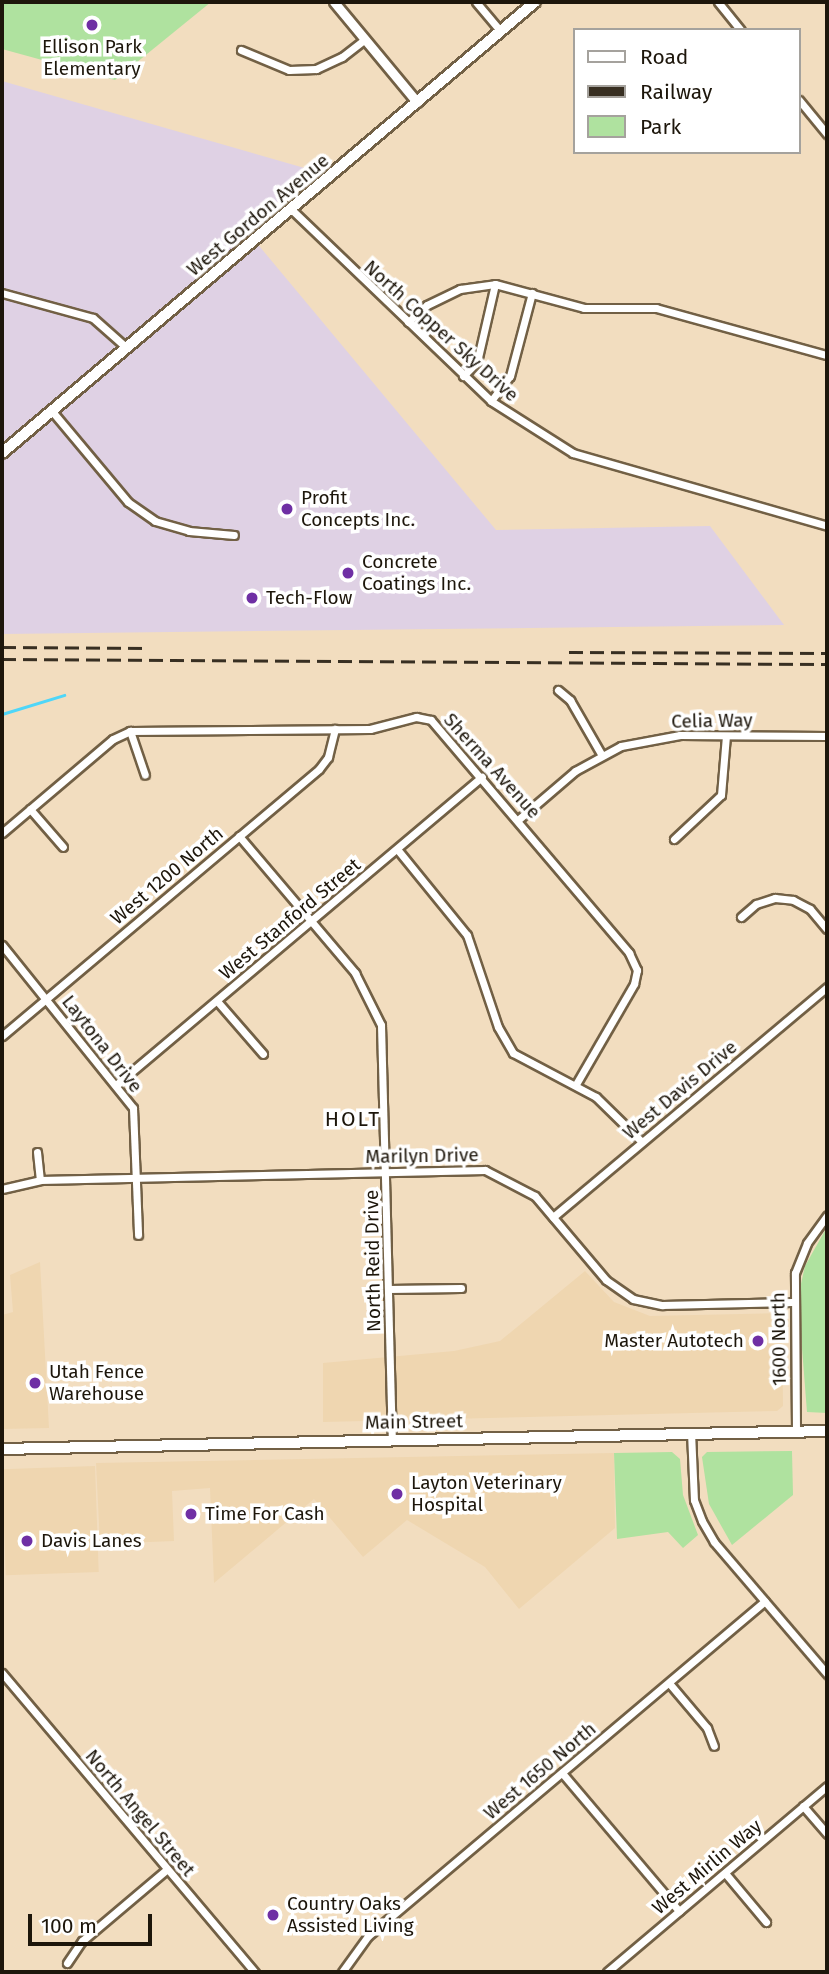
<!DOCTYPE html>
<style>
body{margin:0}
#map{position:relative;width:829px;height:1974px;overflow:hidden;background:#f2ddbf;font-family:"Fira Sans",sans-serif}
div>[style]{position:absolute}
.built>*{inset:0;background:#efd6b0;transform-origin:0 0}
.industrial>*{inset:0;background:#dfd1e4}
.green>*{inset:0;background:#afe29f}
.stream>*{height:2.5px;margin:-1.25px;padding:0 1.25px;transform-origin:1.25px;border-radius:1.25px;background:#4fd6f8}
.roads{filter:drop-shadow(2px 0 #726045) drop-shadow(-2px 0 #726045) drop-shadow(0 2px #726045) drop-shadow(0 -2px #726045)}
.minor>*{height:7px;margin:-3.5px;padding:0 3.5px;transform-origin:3.5px;border-radius:3.5px;background:#fff}
.tertiary>*{height:9px;margin:-4.5px;padding:0 4.5px;transform-origin:4.5px;border-radius:4.5px;background:#fff}
.secondary>*{height:10px;margin:-5px;padding:0 5px;transform-origin:5px;border-radius:5px;background:#fff}
.rail>*{height:2.5px;margin-top:-1.25px;transform-origin:0;background:repeating-linear-gradient(90deg,#382f22 0 14px,transparent 0 21px)}
.dots>*{width:19px;height:19px;translate:-50% -50%;box-sizing:border-box;border:4px solid #fff;border-radius:50%}
span{translate:-50% -50%;white-space:nowrap;text-align:center;line-height:1.15;-webkit-text-stroke:7px #fff;paint-order:stroke}
.poi-label{font-size:19px;color:#1d160b}
.left{translate:0 -50%;text-align:left}
.right{translate:-100% -50%;text-align:right}
.street-label{font-size:19px;color:#1d160b}
.neighbourhood-label{font-size:21px;color:#1d160b;letter-spacing:2px}
.frame{position:absolute;inset:0;border:4px solid #1d160b;pointer-events:none}
.legend{position:absolute;left:573px;top:28px;width:228px;height:126px;box-sizing:border-box;background:#fff;border:2px solid #a5a29d;margin:0;padding:9px 12px;list-style:none;font-size:21px;color:#1d160b}
.legend li{display:flex;align-items:center;gap:14px;height:35px}
.legend b{width:35px;border:2px solid #a5a29d}
.scale{position:absolute;left:28px;top:1914px;width:124px;height:32px;box-sizing:border-box;border:4px solid #1d160b;border-top:0;padding-left:9px;font-size:21px;line-height:24px;white-space:nowrap;color:#1d160b;-webkit-text-stroke:5px #fff;paint-order:stroke}
</style>
<div id="map">
<div class="built">
<div style="clip-path:polygon(40px 1262px,49px 1428px,2px 1429px,2px 1315px,13px 1312px,10px 1275px)"></div>
<div style="clip-path:polygon(585px 1271px,614px 1302px,650px 1316px,782px 1313px,783px 1406px,777px 1411px,323px 1422px,323px 1363px,454px 1351px,500px 1341px)"></div>
<div style="clip-path:polygon(614px 1453px,615px 1528px,519px 1609px,485px 1567px,407px 1520px,363px 1557px,314px 1499px,214px 1583px,210px 1488px,172px 1491px,174px 1541px,100px 1544px,96px 1463px)"></div>
<div style="left:95px;top:1466px;width:106px;height:93px;rotate:88deg"></div>
</div>
<div class="industrial">
<div style="clip-path:polygon(2px 81px,315px 171px,245px 229px,496px 530px,710px 526px,784px 625px,2px 634px)"></div>
</div>
<div class="green">
<div style="clip-path:polygon(2px 2px,211px 2px,115px 80px,2px 49px)"></div>
<div style="clip-path:polygon(827px 1227px,827px 1413px,807px 1412px,798px 1297px,805px 1266px)"></div>
<div style="clip-path:polygon(792px 1451px,793px 1495px,732px 1545px,709px 1504px,702px 1457px,707px 1452px)"></div>
<div style="clip-path:polygon(672px 1452px,680px 1459px,683px 1495px,698px 1535px,683px 1548px,668px 1532px,617px 1539px,614px 1453px)"></div>
</div>
<div class="stream">
<div style="left:2px;top:714px;width:65px;rotate:-17deg"></div>
</div>
<div class="roads">
<div class="minor">
<div style="left:476px;top:2px;width:38px;rotate:50deg"></div>
<div style="left:718px;top:2px;width:36px;rotate:51deg"></div>
<div style="left:241px;top:50px;width:52px;rotate:22.6deg"></div>
<div style="left:289px;top:70px;width:27px;rotate:-2deg"></div>
<div style="left:316px;top:69px;width:29px;rotate:-25deg"></div>
<div style="left:342px;top:57px;width:29px;rotate:-38deg"></div>
<div style="left:799px;top:100px;width:44px;rotate:50.5deg"></div>
<div style="left:291px;top:209px;width:277px;rotate:43.8deg"></div>
<div style="left:491px;top:401px;width:97px;rotate:32.4deg"></div>
<div style="left:573px;top:453px;width:264px;rotate:16deg"></div>
<div style="left:2px;top:293px;width:94px;rotate:15.4deg"></div>
<div style="left:93px;top:318px;width:45px;rotate:41.4deg"></div>
<div style="left:408px;top:322px;width:25px;rotate:-42deg"></div>
<div style="left:427px;top:305px;width:37px;rotate:-26deg"></div>
<div style="left:460px;top:289px;width:35px;rotate:-8deg"></div>
<div style="left:495px;top:284px;width:92px;rotate:15.1deg"></div>
<div style="left:584px;top:308px;width:72px"></div>
<div style="left:656px;top:308px;width:177px;rotate:15.4deg"></div>
<div style="left:463px;top:376px;width:20px;rotate:-45deg"></div>
<div style="left:477px;top:362px;width:80px;rotate:-77deg"></div>
<div style="left:491px;top:401px;width:31px;rotate:-53deg"></div>
<div style="left:510px;top:376px;width:86px;rotate:-75.2deg"></div>
<div style="left:51px;top:410px;width:120px;rotate:50.1deg"></div>
<div style="left:128px;top:502px;width:33px;rotate:35deg"></div>
<div style="left:155px;top:521px;width:35px;rotate:16deg"></div>
<div style="left:189px;top:531px;width:45px;rotate:5.1deg"></div>
<div style="left:558px;top:690px;width:16px;rotate:40deg"></div>
<div style="left:570px;top:700px;width:62px;rotate:60.1deg"></div>
<div style="left:130px;top:731px;width:46px;rotate:71.2deg"></div>
<div style="left:30px;top:809px;width:50px;rotate:49deg"></div>
<div style="left:519px;top:819px;width:74px;rotate:-40.6deg"></div>
<div style="left:575px;top:771px;width:52px;rotate:-28.5deg"></div>
<div style="left:621px;top:746px;width:60px;rotate:-10.6deg"></div>
<div style="left:680px;top:735px;width:147px;rotate:0.4deg"></div>
<div style="left:2px;top:833px;width:145px;rotate:-40.3deg"></div>
<div style="left:113px;top:739px;width:19px;rotate:-25deg"></div>
<div style="left:130px;top:731px;width:240px;rotate:-0.5deg"></div>
<div style="left:370px;top:729px;width:48px;rotate:-14.6deg"></div>
<div style="left:416px;top:717px;width:15px;rotate:11deg"></div>
<div style="left:431px;top:720px;width:306px;rotate:49.6deg"></div>
<div style="left:629px;top:953px;width:19px;rotate:65deg"></div>
<div style="left:637px;top:970px;width:14px;rotate:102deg"></div>
<div style="left:634px;top:984px;width:116px;rotate:120.1deg"></div>
<div style="left:239px;top:836px;width:180px;rotate:49.7deg"></div>
<div style="left:355px;top:973px;width:58px;rotate:63.4deg"></div>
<div style="left:381px;top:1025px;width:415px;rotate:88.5deg"></div>
<div style="left:674px;top:839px;width:64px;rotate:-43.1deg"></div>
<div style="left:721px;top:795px;width:59px;rotate:-85.2deg"></div>
<div style="left:397px;top:849px;width:111px;rotate:50.9deg"></div>
<div style="left:467px;top:935px;width:97px;rotate:71.4deg"></div>
<div style="left:498px;top:1027px;width:30px;rotate:60deg"></div>
<div style="left:513px;top:1053px;width:94px;rotate:27.9deg"></div>
<div style="left:596px;top:1097px;width:64px;rotate:44.4deg"></div>
<div style="left:741px;top:917px;width:20px;rotate:-41deg"></div>
<div style="left:756px;top:904px;width:20px;rotate:-18deg"></div>
<div style="left:775px;top:898px;width:18px;rotate:6deg"></div>
<div style="left:793px;top:900px;width:19px;rotate:28deg"></div>
<div style="left:810px;top:909px;width:26px;rotate:50deg"></div>
<div style="left:2px;top:945px;width:209px;rotate:51.2deg"></div>
<div style="left:133px;top:1108px;width:127px;rotate:87.7deg"></div>
<div style="left:217px;top:1001px;width:70px;rotate:49deg"></div>
<div style="left:2px;top:1036px;width:414px;rotate:-40.1deg"></div>
<div style="left:319px;top:769px;width:15px;rotate:-53deg"></div>
<div style="left:328px;top:757px;width:29px;rotate:-76deg"></div>
<div style="left:117px;top:1084px;width:477px;rotate:-40.1deg"></div>
<div style="left:37px;top:1152px;width:28px;rotate:84deg"></div>
<div style="left:2px;top:1189px;width:39px;rotate:-13deg"></div>
<div style="left:40px;top:1180px;width:445px;rotate:-1.3deg"></div>
<div style="left:485px;top:1170px;width:56px;rotate:27.5deg"></div>
<div style="left:535px;top:1196px;width:110px;rotate:49.8deg"></div>
<div style="left:606px;top:1280px;width:33px;rotate:35deg"></div>
<div style="left:633px;top:1299px;width:30px;rotate:12deg"></div>
<div style="left:662px;top:1305px;width:130px;rotate:-1.3deg"></div>
<div style="left:553px;top:1217px;width:358px;rotate:-40deg"></div>
<div style="left:389px;top:1289px;width:72px;rotate:-0.8deg"></div>
<div style="left:796px;top:1430px;width:157px;rotate:-90.4deg"></div>
<div style="left:795px;top:1273px;width:32px;rotate:-68deg"></div>
<div style="left:807px;top:1243px;width:34px;rotate:-54deg"></div>
<div style="left:691px;top:1432px;width:68px;rotate:87.5deg"></div>
<div style="left:694px;top:1500px;width:22px;rotate:69deg"></div>
<div style="left:702px;top:1521px;width:24px;rotate:60deg"></div>
<div style="left:714px;top:1542px;width:174px;rotate:49.4deg"></div>
<div style="left:2px;top:1673px;width:392px;rotate:49.8deg"></div>
<div style="left:669px;top:1683px;width:59px;rotate:49.8deg"></div>
<div style="left:707px;top:1728px;width:19px;rotate:69deg"></div>
<div style="left:562px;top:1773px;width:181px;rotate:49.7deg"></div>
<div style="left:803px;top:1806px;width:37px;rotate:49deg"></div>
<div style="left:725px;top:1873px;width:64px;rotate:50.1deg"></div>
<div style="left:67px;top:1963px;width:27px;rotate:-56deg"></div>
<div style="left:82px;top:1941px;width:110px;rotate:-40.2deg"></div>
<div style="left:342px;top:1972px;width:44px;rotate:-54.2deg"></div>
<div style="left:368px;top:1936px;width:519px;rotate:-40.16deg"></div>
<div style="left:607px;top:1972px;width:288px;rotate:-40.2deg"></div>
</div>
<div class="tertiary">
<div style="left:334px;top:2px;width:130px;rotate:50.3deg"></div>
</div>
<div class="secondary">
<div style="left:2px;top:453px;width:698px;rotate:-40.24deg"></div>
<div style="left:2px;top:1449px;width:825px;rotate:-1.25deg"></div>
</div>
</div>
<div class="rail">
<div style="left:2px;top:647px;width:147px;rotate:0.4deg"></div>
<div style="left:569px;top:652px;width:258px;rotate:0.2deg"></div>
<div style="left:2px;top:659px;width:825px;rotate:0.35deg"></div>
</div>
<div class="dots">
<div style="left:92px;top:25px;background:#6f2fa4"></div>
<div style="left:287px;top:509px;background:#6f2fa4"></div>
<div style="left:348px;top:573px;background:#6f2fa4"></div>
<div style="left:252px;top:598px;background:#6f2fa4"></div>
<div style="left:758px;top:1341px;background:#6f2fa4"></div>
<div style="left:35px;top:1383px;background:#6f2fa4"></div>
<div style="left:397px;top:1494px;background:#6f2fa4"></div>
<div style="left:191px;top:1514px;background:#6f2fa4"></div>
<div style="left:27px;top:1541px;background:#6f2fa4"></div>
<div style="left:273px;top:1915px;background:#6f2fa4"></div>
</div>
<div class="poi-label">
<span style="left:92px;top:58px">Ellison Park<br>Elementary</span>
<span class="left" style="left:301px;top:509px">Profit<br>Concepts Inc.</span>
<span class="left" style="left:362px;top:573px">Concrete<br>Coatings Inc.</span>
<span class="left" style="left:266px;top:598px">Tech-Flow</span>
<span class="right" style="left:744px;top:1341px">Master Autotech</span>
<span class="left" style="left:49px;top:1383px">Utah Fence<br>Warehouse</span>
<span class="left" style="left:411px;top:1494px">Layton Veterinary<br>Hospital</span>
<span class="left" style="left:205px;top:1514px">Time For Cash</span>
<span class="left" style="left:41px;top:1541px">Davis Lanes</span>
<span class="left" style="left:287px;top:1915px">Country Oaks<br>Assisted Living</span>
</div>
<div class="street-label">
<span style="left:258px;top:215px;rotate:-40deg">West Gordon Avenue</span>
<span style="left:441px;top:331px;rotate:42deg">North Copper Sky Drive</span>
<span style="left:712px;top:721px;rotate:-1deg">Celia Way</span>
<span style="left:492px;top:766px;rotate:48deg">Sherma Avenue</span>
<span style="left:167px;top:876px;rotate:-40deg">West 1200 North</span>
<span style="left:290px;top:919px;rotate:-40deg">West Stanford Street</span>
<span style="left:102px;top:1044px;rotate:52deg">Laytona Drive</span>
<span style="left:680px;top:1090px;rotate:-40deg">West Davis Drive</span>
<span style="left:422px;top:1156px;rotate:-1deg">Marilyn Drive</span>
<span style="left:373px;top:1261px;rotate:-91deg">North Reid Drive</span>
<span style="left:779px;top:1339px;rotate:-91deg">1600 North</span>
<span style="left:414px;top:1422px;rotate:-1deg">Main Street</span>
<span style="left:540px;top:1771px;rotate:-40deg">West 1650 North</span>
<span style="left:140px;top:1813px;rotate:50deg">North Angel Street</span>
<span style="left:707px;top:1867px;rotate:-40deg">West Mirlin Way</span>
</div>
<div class="neighbourhood-label">
<span style="left:353px;top:1119px">HOLT</span>
</div>
<div class="frame"></div>
<ul class="legend">
<li><b style="height:9px;background:#fff"></b>Road</li>
<li><b style="height:9px;background:#382f22"></b>Railway</li>
<li><b style="height:19px;background:#afe29f"></b>Park</li>
</ul>
<div class="scale">100 m</div>
</div>
